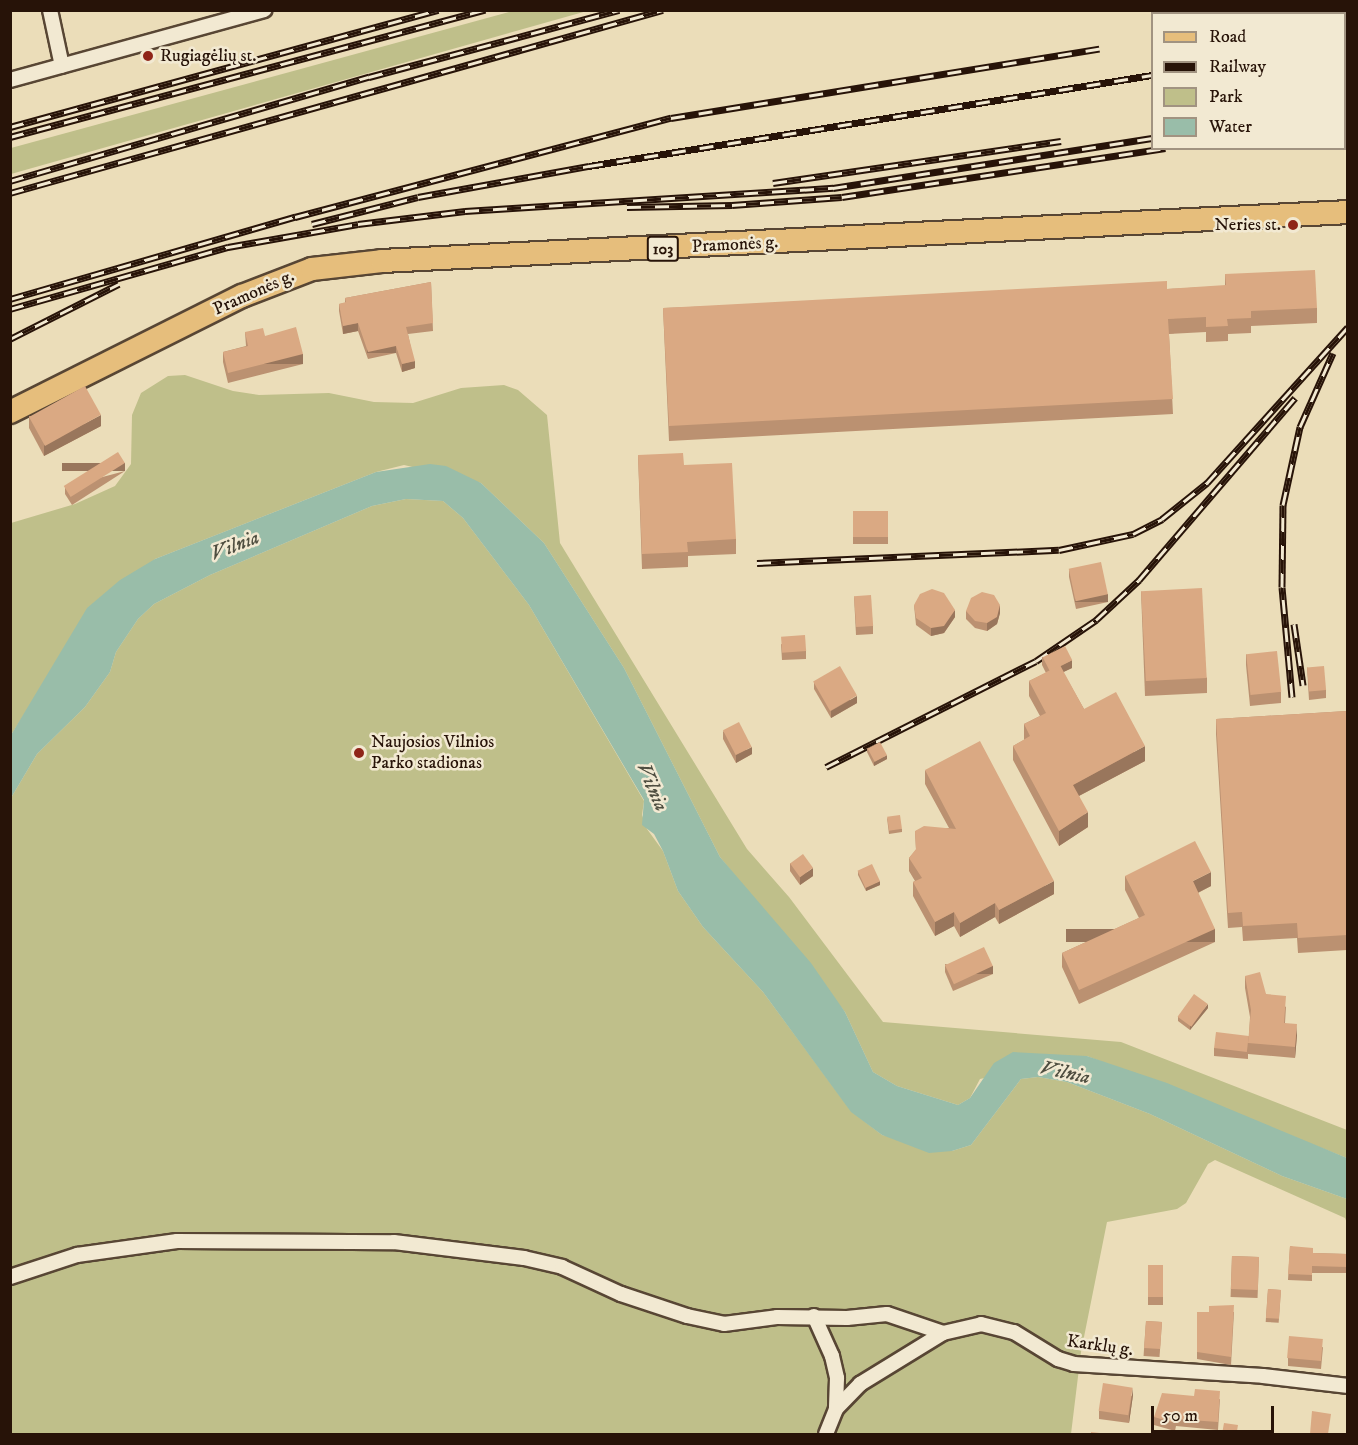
<!DOCTYPE html>
<meta charset="utf-8">
<style>
body{margin:0}
#map{position:relative;width:1358px;height:1445px;overflow:hidden;background:#ebddb9;font-family:"IM FELL DW Pica",serif}
div>[style]{position:absolute}
.green>*{inset:0;background:#bfbf8a}
.water>*{inset:0;background:#99bda9}
.roads{filter:drop-shadow(2px 0 #584634) drop-shadow(-2px 0 #584634) drop-shadow(0 2px #584634) drop-shadow(0 -2px #584634)}
.minor>*{height:14px;margin:-7px;padding:0 7px;transform-origin:7px;border-radius:7px;background:#f2e9d2}
.primary>*{height:22px;margin:-11px;padding:0 11px;transform-origin:11px;border-radius:11px;background:#e6be7c}
.rail>*{height:7px;margin-top:-3.5px;transform-origin:0;background:repeating-linear-gradient(90deg,#f2e9d2 0 14px,#271308 0 28px);box-sizing:border-box;border-block:2px solid #271308}
.wall>*{inset:0;background:#bb9171;transform-origin:0 0}
.shaded-wall>*{inset:0;background:#99765c;transform-origin:0 0}
.building>*{inset:0;background:#daa983;transform-origin:0 0}
.dots>*{width:16px;height:16px;translate:-50% -50%;box-sizing:border-box;border:3px solid #f2e9d2;border-radius:50%}
span{translate:-50% -50%;white-space:nowrap;text-align:center;line-height:1.15;-webkit-text-stroke:5px #f2e9d2;paint-order:stroke}
.shield-label span{padding:2px 4px;background:#f2e9d2;border:2px solid;border-radius:4px;-webkit-text-stroke-width:0}
.shield-label{font-size:16px;color:#271308;font-weight:700}
.poi-label{font-size:18px;color:#271308}
.left{translate:0 -50%;text-align:left}
.right{translate:-100% -50%;text-align:right}
.street-label{font-size:18px;color:#271308}
.water-label{font-size:20px;color:#4f4e40;font-style:italic}
.frame{position:absolute;inset:0;border:12px solid #271308;pointer-events:none}
.legend{position:absolute;left:1151px;top:12px;width:195px;height:138px;box-sizing:border-box;background:#f2e9d2;border:2px solid #a19381;margin:0;padding:8px 10px;list-style:none;font-size:18px;color:#271308}
.legend li{display:flex;align-items:center;gap:12px;height:30px}
.legend b{width:30px;border:2px solid #a19381}
.scale{position:absolute;left:1151px;top:1406px;width:123px;height:27px;box-sizing:border-box;border:3px solid #271308;border-top:0;padding-left:8px;font-size:18px;line-height:21px;white-space:nowrap;color:#271308;-webkit-text-stroke:4px #f2e9d2;paint-order:stroke}
</style>
<div id="map">
<div class="green">
<div style="clip-path:polygon(513px 11px,587px 11px,11px 174px,11px 148px)"></div>
<div style="clip-path:polygon(185px 375px,233px 391px,259px 395px,329px 393px,374px 402px,413px 403px,461px 388px,504px 385px,518px 390px,547px 415px,560px 543px,747px 849px,789px 897px,883px 1022px,1121px 1042px,1347px 1130px,1347px 1158px,1087px 1056px,980px 1079px,970px 1098px,958px 1105px,897px 1086px,873px 1072px,845px 1012px,720px 857px,624px 668px,544px 543px,481px 483px,404px 465px,376px 472px,155px 559px,30px 705px,11px 735px,11px 523px,75px 504px,115px 486px,131px 464px,132px 415px,141px 393px,168px 376px)"></div>
<div style="clip-path:polygon(406px 499px,443px 501px,463px 518px,529px 605px,644px 801px,642px 815px,647px 829px,663px 851px,678px 891px,703px 927px,763px 992px,851px 1111px,882px 1135px,952px 1151px,971px 1145px,1021px 1079px,1038px 1077px,1067px 1082px,1150px 1114px,1282px 1176px,1347px 1199px,1347px 1223px,1345px 1218px,1215px 1160px,1208px 1164px,1186px 1203px,1177px 1209px,1107px 1222px,1081px 1352px,1071px 1434px,11px 1434px,11px 798px,37px 754px,85px 707px,110px 672px,116px 652px,138px 619px,154px 604px,210px 575px,372px 506px)"></div>
</div>
<div class="water">
<div style="clip-path:polygon(430px 464px,446px 466px,481px 483px,544px 543px,624px 668px,720px 857px,811px 963px,845px 1012px,873px 1072px,897px 1086px,958px 1105px,970px 1098px,994px 1063px,1013px 1052px,1087px 1056px,1167px 1083px,1347px 1158px,1347px 1199px,1282px 1176px,1150px 1114px,1067px 1082px,1038px 1077px,1021px 1079px,971px 1145px,952px 1151px,929px 1153px,882px 1135px,851px 1112px,763px 992px,703px 927px,678px 891px,663px 851px,654px 834px,642px 825px,644px 800px,529px 605px,463px 518px,443px 501px,406px 499px,372px 506px,210px 575px,154px 604px,138px 619px,116px 652px,110px 672px,85px 707px,37px 754px,11px 798px,11px 735px,87px 608px,120px 580px,155px 559px,376px 472px)"></div>
</div>
<div class="roads">
<div class="minor">
<div style="left:50px;top:10px;width:57px;rotate:77.9deg"></div>
<div style="left:10px;top:80px;width:264px;rotate:-15.4deg"></div>
<div style="left:10px;top:1277px;width:71px;rotate:-18.2deg"></div>
<div style="left:77px;top:1255px;width:101px;rotate:-8deg"></div>
<div style="left:177px;top:1241px;width:217px;rotate:0.3deg"></div>
<div style="left:394px;top:1242px;width:131px;rotate:7deg"></div>
<div style="left:524px;top:1258px;width:39px;rotate:13deg"></div>
<div style="left:562px;top:1267px;width:65px;rotate:24.6deg"></div>
<div style="left:621px;top:1294px;width:70px;rotate:18.4deg"></div>
<div style="left:687px;top:1316px;width:38px;rotate:12deg"></div>
<div style="left:724px;top:1324px;width:53px;rotate:-7.5deg"></div>
<div style="left:777px;top:1317px;width:70px;rotate:0.8deg"></div>
<div style="left:847px;top:1318px;width:40px;rotate:-5.7deg"></div>
<div style="left:887px;top:1314px;width:59px;rotate:18.7deg"></div>
<div style="left:814px;top:1316px;width:44px;rotate:65.8deg"></div>
<div style="left:832px;top:1356px;width:23px;rotate:77deg"></div>
<div style="left:837px;top:1378px;width:31px;rotate:92deg"></div>
<div style="left:826px;top:1434px;width:27px;rotate:-68deg"></div>
<div style="left:836px;top:1409px;width:35px;rotate:-46deg"></div>
<div style="left:860px;top:1384px;width:97px;rotate:-31.6deg"></div>
<div style="left:943px;top:1333px;width:39px;rotate:-13deg"></div>
<div style="left:981px;top:1324px;width:34px;rotate:14deg"></div>
<div style="left:1014px;top:1332px;width:52px;rotate:31.5deg"></div>
<div style="left:1058px;top:1359px;width:17px;rotate:17deg"></div>
<div style="left:1074px;top:1364px;width:189px;rotate:3.6deg"></div>
<div style="left:1263px;top:1376px;width:86px;rotate:6.7deg"></div>
</div>
<div class="primary">
<div style="left:10px;top:412px;width:259px;rotate:-26.6deg"></div>
<div style="left:242px;top:296px;width:75px;rotate:-21.1deg"></div>
<div style="left:312px;top:269px;width:70px;rotate:-6.5deg"></div>
<div style="left:382px;top:261px;width:967px;rotate:-2.9deg"></div>
</div>
</div>
<div class="rail">
<div style="left:1344px;top:44px;width:4px"></div>
<div style="left:1344px;top:107px;width:4px"></div>
<div style="left:1344px;top:121px;width:4px"></div>
<div style="left:10px;top:127px;width:444px;rotate:-15.3deg"></div>
<div style="left:10px;top:137px;width:492px;rotate:-15deg"></div>
<div style="left:10px;top:181px;width:374px;rotate:-16.2deg"></div>
<div style="left:369px;top:77px;width:259px;rotate:-15deg"></div>
<div style="left:773px;top:183px;width:291px;rotate:-8.3deg"></div>
<div style="left:10px;top:193px;width:678px;rotate:-15.66deg"></div>
<div style="left:627px;top:207px;width:105px;rotate:-1.1deg"></div>
<div style="left:732px;top:205px;width:110px;rotate:-4.2deg"></div>
<div style="left:842px;top:197px;width:327px;rotate:-8.6deg"></div>
<div style="left:312px;top:224px;width:109px;rotate:-14.3deg"></div>
<div style="left:418px;top:197px;width:174px;rotate:-10.3deg"></div>
<div style="left:589px;top:166px;width:570px;rotate:-9.18deg"></div>
<div style="left:10px;top:299px;width:297px;rotate:-16.1deg"></div>
<div style="left:295px;top:217px;width:389px;rotate:-14.8deg"></div>
<div style="left:671px;top:118px;width:434px;rotate:-9.2deg"></div>
<div style="left:10px;top:309px;width:227px;rotate:-15.9deg"></div>
<div style="left:228px;top:247px;width:132px;rotate:-10deg"></div>
<div style="left:358px;top:224px;width:108px;rotate:-6.9deg"></div>
<div style="left:465px;top:211px;width:369px;rotate:-3.6deg"></div>
<div style="left:833px;top:188px;width:323px;rotate:-8.9deg"></div>
<div style="left:10px;top:339px;width:122px;rotate:-26.8deg"></div>
<div style="left:757px;top:563px;width:302px;rotate:-2.5deg"></div>
<div style="left:1059px;top:550px;width:76px;rotate:-12.2deg"></div>
<div style="left:1133px;top:534px;width:33px;rotate:-27deg"></div>
<div style="left:1162px;top:519px;width:58px;rotate:-38.7deg"></div>
<div style="left:1207px;top:483px;width:210px;rotate:-47.9deg"></div>
<div style="left:1294px;top:624px;width:62px;rotate:81.6deg"></div>
<div style="left:1292px;top:697px;width:110px;rotate:-95.2deg"></div>
<div style="left:1282px;top:587px;width:82px;rotate:-89.3deg"></div>
<div style="left:1283px;top:505px;width:80px;rotate:-77.7deg"></div>
<div style="left:1300px;top:427px;width:81px;rotate:-66deg"></div>
<div style="left:826px;top:767px;width:235px;rotate:-26.8deg"></div>
<div style="left:1036px;top:661px;width:73px;rotate:-34.3deg"></div>
<div style="left:1096px;top:620px;width:59px;rotate:-42.9deg"></div>
<div style="left:1139px;top:580px;width:240px;rotate:-49.4deg"></div>
</div>
<div class="wall">
<div style="clip-path:polygon(1225px 274px,1317px 308px,1317px 323px,1251px 326px,1251px 333px,1228px 334px,1228px 341px,1206px 342px,1206px 332px,1169px 334px,1173px 414px,669px 441px,663px 308px,1167px 289px,1225px 286px)"></div>
<div style="clip-path:polygon(431px 282px,433px 331px,408px 334px,415px 368px,402px 372px,396px 353px,368px 359px,358px 331px,343px 334px,339px 311px,339px 304px,345px 303px,345px 298px)"></div>
<div style="clip-path:polygon(245px 332px,265px 336px,303px 364px,228px 383px,223px 362px,223px 352px,246px 346px)"></div>
<div style="clip-path:polygon(29px 416px,101px 426px,44px 456px,29px 428px)"></div>
<div style="clip-path:polygon(638px 455px,684px 465px,736px 539px,736px 554px,688px 556px,688px 567px,642px 569px)"></div>
<div style="clip-path:polygon(125px 471px,72px 505px,65px 494px,65px 487px)"></div>
<div style="left:888px;top:511px;width:33px;height:35px;rotate:90deg"></div>
<div style="clip-path:polygon(1069px 570px,1108px 602px,1076px 609px,1069px 577px)"></div>
<div style="clip-path:polygon(1141px 591px,1207px 678px,1207px 693px,1145px 696px)"></div>
<div style="clip-path:polygon(854px 596px,873px 626px,873px 634px,856px 635px)"></div>
<div style="clip-path:polygon(914px 605px,955px 617px,944px 633px,931px 636px,916px 625px)"></div>
<div style="clip-path:polygon(966px 611px,1000px 613px,997px 624px,987px 631px,975px 628px,966px 619px)"></div>
<div style="clip-path:polygon(781px 644px,806px 651px,806px 659px,782px 660px)"></div>
<div style="clip-path:polygon(1246px 654px,1281px 692px,1281px 703px,1250px 706px,1246px 665px)"></div>
<div style="clip-path:polygon(1042px 657px,1072px 668px,1063px 672px,1084px 709px,1145px 761px,1079px 796px,1088px 827px,1059px 846px,1013px 760px,1013px 746px,1024px 740px,1024px 724px,1040px 716px,1029px 696px,1029px 681px,1046px 673px,1042px 665px)"></div>
<div style="clip-path:polygon(1307px 667px,1326px 690px,1326px 698px,1309px 700px)"></div>
<div style="clip-path:polygon(814px 682px,857px 703px,831px 718px,814px 689px)"></div>
<div style="clip-path:polygon(1347px 711px,1347px 950px,1298px 953px,1297px 938px,1243px 941px,1242px 927px,1228px 928px,1216px 734px,1216px 719px)"></div>
<div style="clip-path:polygon(723px 731px,752px 754px,736px 763px,723px 739px)"></div>
<div style="clip-path:polygon(867px 748px,887px 759px,874px 766px,867px 752px)"></div>
<div style="clip-path:polygon(925px 770px,1054px 894px,999px 924px,995px 917px,960px 937px,954px 926px,935px 936px,913px 896px,913px 882px,915px 881px,909px 871px,909px 858px,916px 850px,915px 831px,949px 828px,925px 784px)"></div>
<div style="clip-path:polygon(887px 818px,902px 829px,902px 832px,889px 834px)"></div>
<div style="clip-path:polygon(790px 863px,813px 876px,800px 885px,790px 871px)"></div>
<div style="clip-path:polygon(858px 871px,880px 885px,866px 891px,858px 875px)"></div>
<div style="clip-path:polygon(1125px 876px,1211px 886px,1198px 893px,1215px 942px,1079px 1004px,1062px 967px,1062px 953px,1139px 918px,1125px 890px)"></div>
<div style="clip-path:polygon(945px 964px,993px 974px,953px 991px,945px 972px)"></div>
<div style="clip-path:polygon(1245px 976px,1266px 994px,1286px 1007px,1285px 1023px,1297px 1035px,1295px 1058px,1248px 1054px,1248px 1059px,1214px 1056px,1214px 1048px,1249px 1036px,1250px 1017px,1245px 988px)"></div>
<div style="clip-path:polygon(1208px 1008px,1190px 1030px,1178px 1021px,1178px 1017px)"></div>
<div style="clip-path:polygon(1290px 1246px,1313px 1253px,1347px 1254px,1347px 1273px,1312px 1273px,1312px 1281px,1288px 1280px)"></div>
<div style="left:1232px;top:1256px;width:27px;height:41px;rotate:2deg"></div>
<div style="left:1148px;top:1265px;width:15px;height:40px"></div>
<div style="left:1268px;top:1289px;width:13px;height:33px;rotate:4deg"></div>
<div style="clip-path:polygon(1197px 1312px,1234px 1312px,1231px 1365px,1197px 1359px)"></div>
<div style="left:1146px;top:1321px;width:16px;height:35px;rotate:4deg"></div>
<div style="clip-path:polygon(1323px 1347px,1321px 1369px,1288px 1366px,1288px 1358px)"></div>
<div style="clip-path:polygon(1133px 1395px,1129px 1423px,1099px 1419px,1099px 1411px)"></div>
<div style="clip-path:polygon(1220px 1399px,1218px 1430px,1176px 1426px,1175px 1431px,1154px 1425px,1154px 1417px)"></div>
</div>
<div class="shaded-wall">
<div style="clip-path:polygon(358px 323px,358px 331px,343px 334px,343px 326px)"></div>
<div style="left:396px;top:346px;width:7px;height:29px;rotate:90deg"></div>
<div style="left:303px;top:354px;width:10px;height:77px;rotate:90deg"></div>
<div style="clip-path:polygon(415px 361px,415px 368px,402px 372px,402px 364px)"></div>
<div style="clip-path:polygon(101px 415px,101px 426px,44px 456px,44px 445px)"></div>
<div style="left:125px;top:463px;width:8px;height:63px;rotate:90deg"></div>
<div style="left:1108px;top:594px;width:8px;height:33px;rotate:90deg"></div>
<div style="clip-path:polygon(1000px 605px,1000px 613px,997px 624px,987px 631px,987px 623px)"></div>
<div style="clip-path:polygon(955px 610px,955px 617px,944px 633px,931px 636px,931px 628px)"></div>
<div style="clip-path:polygon(1072px 660px,1072px 668px,1049px 679px,1049px 671px)"></div>
<div style="clip-path:polygon(857px 696px,857px 703px,831px 718px,831px 711px)"></div>
<div style="clip-path:polygon(1145px 746px,1145px 761px,1073px 799px,1073px 785px)"></div>
<div style="clip-path:polygon(752px 747px,752px 754px,736px 763px,736px 755px)"></div>
<div style="clip-path:polygon(887px 755px,887px 759px,874px 766px,874px 762px)"></div>
<div style="clip-path:polygon(1088px 812px,1088px 827px,1059px 846px,1059px 831px)"></div>
<div style="clip-path:polygon(813px 868px,813px 876px,800px 885px,800px 877px)"></div>
<div style="clip-path:polygon(1211px 872px,1211px 886px,1193px 895px,1193px 881px)"></div>
<div style="clip-path:polygon(880px 881px,880px 885px,866px 891px,866px 887px)"></div>
<div style="clip-path:polygon(1054px 881px,1054px 894px,999px 924px,999px 910px)"></div>
<div style="clip-path:polygon(995px 903px,995px 917px,960px 937px,960px 923px)"></div>
<div style="clip-path:polygon(954px 912px,954px 926px,935px 936px,935px 922px)"></div>
<div style="left:1215px;top:929px;width:13px;height:149px;rotate:90deg"></div>
<div style="left:993px;top:966px;width:8px;height:43px;rotate:90deg"></div>
<div style="clip-path:polygon(1208px 1004px,1208px 1008px,1190px 1030px,1190px 1026px)"></div>
<div style="clip-path:polygon(1297px 1024px,1297px 1035px,1295px 1058px,1295px 1047px)"></div>
<div style="clip-path:polygon(1133px 1388px,1133px 1395px,1129px 1423px,1129px 1416px)"></div>
</div>
<div class="building">
<div style="clip-path:polygon(1315px 270px,1317px 308px,1251px 311px,1251px 318px,1227px 319px,1228px 326px,1206px 327px,1206px 317px,1168px 319px,1173px 399px,669px 426px,663px 308px,1167px 281px,1167px 289px,1226px 285px,1225px 274px)"></div>
<div style="clip-path:polygon(431px 282px,433px 323px,406px 327px,415px 361px,402px 364px,396px 346px,368px 352px,358px 323px,343px 326px,339px 304px,346px 302px,345px 298px)"></div>
<div style="clip-path:polygon(296px 327px,303px 354px,228px 373px,223px 352px,248px 346px,245px 332px,263px 328px,265px 336px)"></div>
<div style="left:85px;top:386px;width:33px;height:64px;rotate:61deg"></div>
<div style="left:118px;top:452px;width:13px;height:64px;rotate:58deg"></div>
<div style="clip-path:polygon(683px 453px,684px 465px,732px 463px,736px 539px,687px 542px,688px 552px,642px 554px,638px 455px)"></div>
<div style="left:888px;top:511px;width:26px;height:35px;rotate:90deg"></div>
<div style="left:1101px;top:562px;width:33px;height:33px;rotate:78deg"></div>
<div style="left:1202px;top:588px;width:90px;height:61px;rotate:87deg"></div>
<div style="clip-path:polygon(932px 589px,944px 593px,955px 610px,944px 626px,931px 628px,916px 618px,914px 605px,920px 594px)"></div>
<div style="clip-path:polygon(982px 592px,994px 595px,1000px 605px,997px 617px,987px 623px,975px 621px,966px 611px,971px 598px)"></div>
<div style="left:871px;top:595px;width:31px;height:17px;rotate:86deg"></div>
<div style="left:805px;top:635px;width:16px;height:24px;rotate:86deg"></div>
<div style="left:1065px;top:646px;width:16px;height:25px;rotate:63deg"></div>
<div style="left:1277px;top:651px;width:41px;height:31px;rotate:84deg"></div>
<div style="clip-path:polygon(1060px 665px,1084px 709px,1116px 692px,1145px 746px,1073px 785px,1088px 812px,1059px 831px,1013px 746px,1030px 736px,1024px 724px,1046px 713px,1029px 681px)"></div>
<div style="left:840px;top:666px;width:34px;height:31px;rotate:60deg"></div>
<div style="left:1324px;top:666px;width:24px;height:17px;rotate:85deg"></div>
<div style="clip-path:polygon(1347px 711px,1347px 935px,1298px 938px,1297px 923px,1243px 926px,1242px 912px,1228px 913px,1216px 719px)"></div>
<div style="left:739px;top:722px;width:28px;height:18px;rotate:63deg"></div>
<div style="clip-path:polygon(980px 741px,1054px 881px,999px 910px,995px 903px,960px 923px,954px 912px,935px 922px,913px 882px,922px 878px,909px 858px,916px 849px,915px 831px,924px 826px,956px 829px,925px 770px)"></div>
<div style="left:880px;top:742px;width:15px;height:14px;rotate:62deg"></div>
<div style="left:900px;top:815px;width:14px;height:13px;rotate:82deg"></div>
<div style="clip-path:polygon(1195px 841px,1211px 872px,1193px 881px,1215px 929px,1079px 990px,1062px 953px,1145px 915px,1125px 876px)"></div>
<div style="left:803px;top:854px;width:17px;height:16px;rotate:54deg"></div>
<div style="left:872px;top:864px;width:19px;height:16px;rotate:65deg"></div>
<div style="left:984px;top:947px;width:21px;height:43px;rotate:65deg"></div>
<div style="clip-path:polygon(1260px 972px,1266px 994px,1286px 996px,1284px 1023px,1297px 1024px,1295px 1047px,1248px 1043px,1251px 1010px,1245px 976px)"></div>
<div style="left:1194px;top:994px;width:17px;height:28px;rotate:36deg"></div>
<div style="left:1216px;top:1032px;width:33px;height:16px;rotate:7deg"></div>
<div style="clip-path:polygon(1290px 1246px,1313px 1248px,1313px 1253px,1347px 1254px,1347px 1267px,1312px 1266px,1312px 1275px,1288px 1274px)"></div>
<div style="left:1232px;top:1256px;width:27px;height:33px;rotate:2deg"></div>
<div style="left:1148px;top:1265px;width:15px;height:32px"></div>
<div style="left:1268px;top:1289px;width:13px;height:29px;rotate:4deg"></div>
<div style="clip-path:polygon(1234px 1305px,1231px 1357px,1197px 1352px,1197px 1312px,1209px 1312px,1209px 1306px)"></div>
<div style="left:1146px;top:1321px;width:16px;height:27px;rotate:4deg"></div>
<div style="left:1289px;top:1336px;width:34px;height:22px;rotate:5deg"></div>
<div style="left:1103px;top:1383px;width:30px;height:28px;rotate:9deg"></div>
<div style="clip-path:polygon(1195px 1389px,1220px 1391px,1218px 1422px,1176px 1419px,1175px 1423px,1154px 1417px,1162px 1393px,1194px 1396px)"></div>
<div style="clip-path:polygon(1312px 1411px,1331px 1414px,1328px 1434px,1310px 1434px)"></div>
<div style="clip-path:polygon(1224px 1423px,1238px 1425px,1237px 1431px,1251px 1433px,1251px 1434px,1222px 1434px)"></div>
<div style="clip-path:polygon(1091px 1432px,1109px 1434px,1091px 1434px)"></div>
</div>
<div class="dots">
<div style="left:148px;top:56px;background:#8f2418"></div>
<div style="left:1293px;top:225px;background:#8f2418"></div>
<div style="left:359px;top:753px;background:#8f2418"></div>
</div>
<div class="shield-label">
<span style="left:663px;top:249px">103</span>
</div>
<div class="poi-label">
<span class="left" style="left:160px;top:56px">Rugiagėlių st.</span>
<span class="right" style="left:1281px;top:225px">Neries st.</span>
<span class="left" style="left:371px;top:753px">Naujosios Vilnios<br>Parko stadionas</span>
</div>
<div class="street-label">
<span style="left:735px;top:245px;rotate:-3deg">Pramonės g.</span>
<span style="left:254px;top:293px;rotate:-24deg">Pramonės g.</span>
<span style="left:1100px;top:1346px;rotate:8deg">Karklų g.</span>
</div>
<div class="water-label">
<span style="left:235px;top:546px;rotate:-21deg">Vilnia</span>
<span style="left:652px;top:787px;rotate:67deg">Vilnia</span>
<span style="left:1065px;top:1073px;rotate:12deg">Vilnia</span>
</div>
<div class="frame"></div>
<ul class="legend">
<li><b style="height:8px;background:#e6be7c"></b>Road</li>
<li><b style="height:8px;background:#271308"></b>Railway</li>
<li><b style="height:16px;background:#bfbf8a"></b>Park</li>
<li><b style="height:16px;background:#99bda9"></b>Water</li>
</ul>
<div class="scale">50 m</div>
</div>
